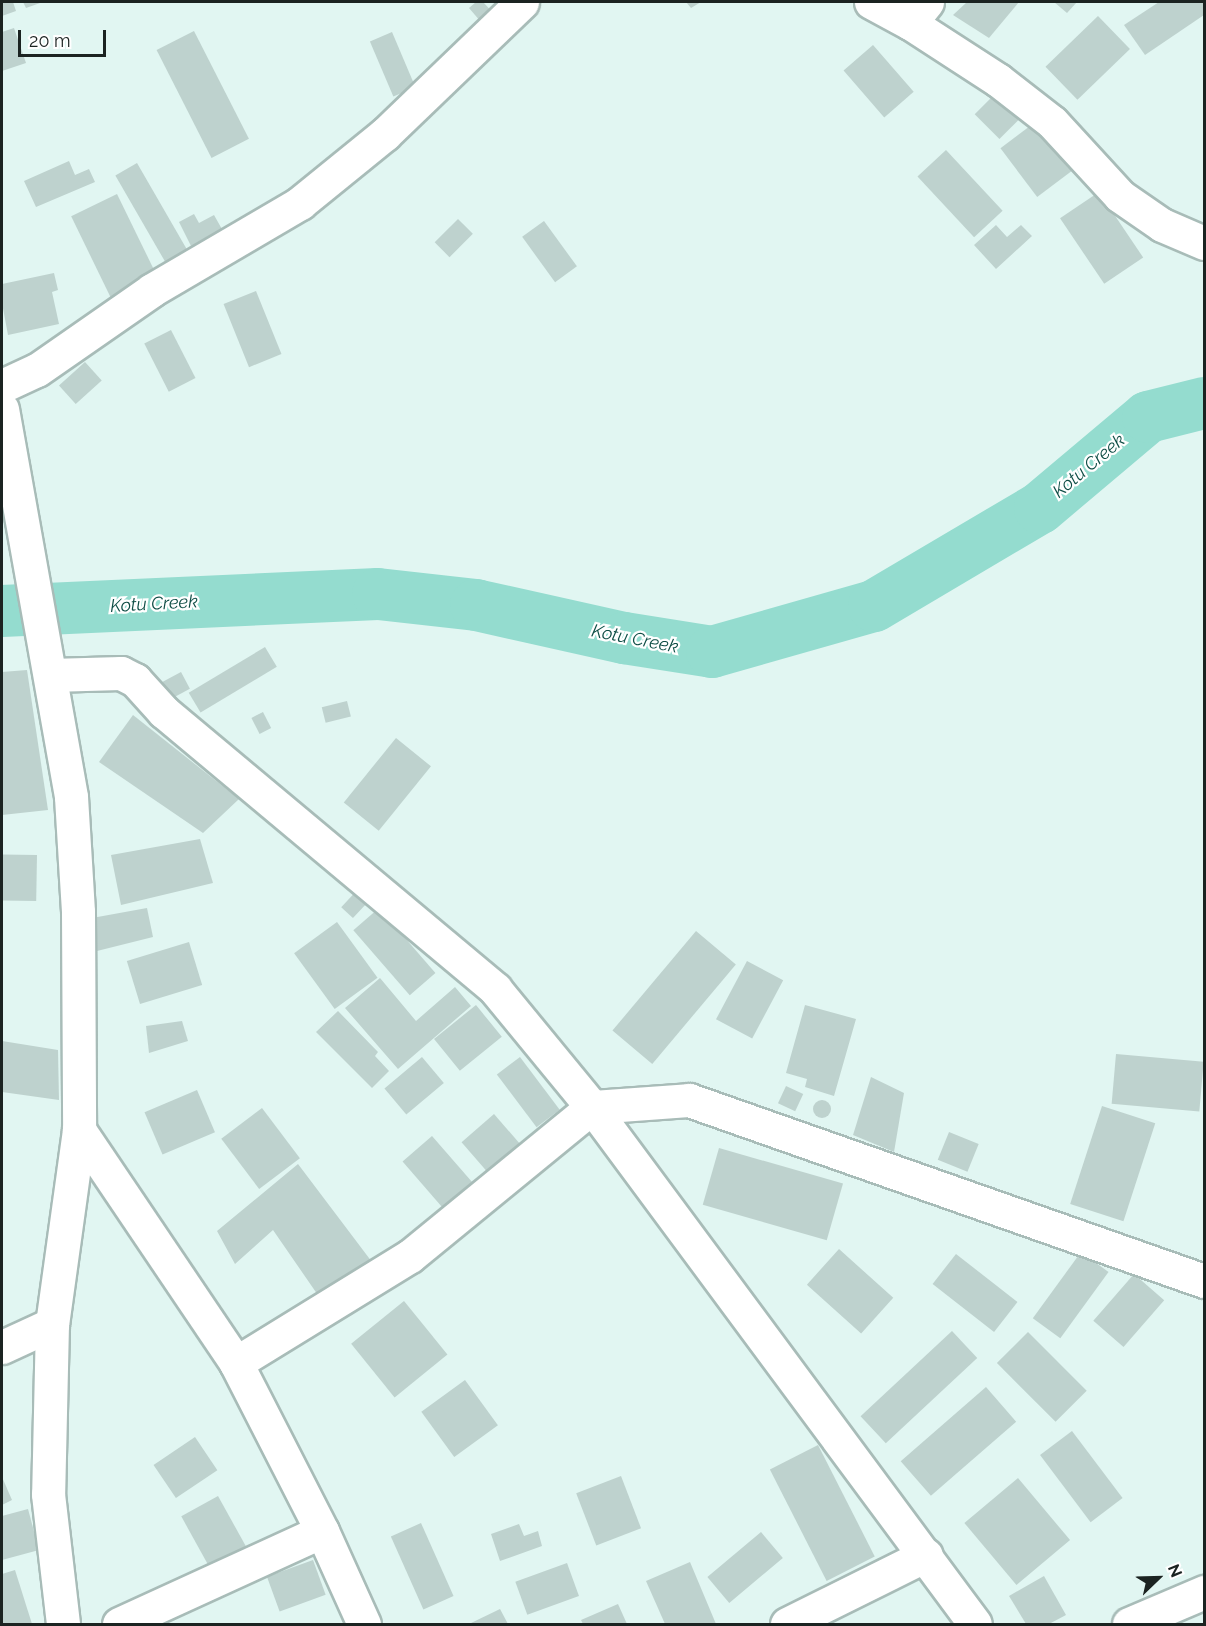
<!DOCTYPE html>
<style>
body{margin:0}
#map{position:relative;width:1206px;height:1626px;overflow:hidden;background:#e1f6f2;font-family:Raleway,sans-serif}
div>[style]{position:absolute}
.river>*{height:52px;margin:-26px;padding:0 26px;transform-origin:26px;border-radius:26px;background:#94dccf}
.building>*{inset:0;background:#bed2ce;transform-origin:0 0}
.round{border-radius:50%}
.roads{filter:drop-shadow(2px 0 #a8bcb8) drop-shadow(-2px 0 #a8bcb8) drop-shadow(0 2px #a8bcb8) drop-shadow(0 -2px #a8bcb8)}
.minor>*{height:33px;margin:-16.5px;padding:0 16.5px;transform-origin:16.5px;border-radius:16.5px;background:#fff}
span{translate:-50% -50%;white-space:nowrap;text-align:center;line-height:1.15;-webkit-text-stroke:4.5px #fff;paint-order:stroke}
.water-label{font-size:18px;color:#0e4d45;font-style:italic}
.frame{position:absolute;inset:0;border:3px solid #1b2321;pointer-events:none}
.north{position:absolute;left:1128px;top:1548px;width:60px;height:60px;-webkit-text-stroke:4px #fff;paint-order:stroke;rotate:67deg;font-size:16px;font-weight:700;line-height:24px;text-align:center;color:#1b2321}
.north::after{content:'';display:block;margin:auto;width:21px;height:27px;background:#1b2321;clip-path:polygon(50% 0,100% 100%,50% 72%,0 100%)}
.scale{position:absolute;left:18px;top:30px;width:88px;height:27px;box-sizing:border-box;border:3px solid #1b2321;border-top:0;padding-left:8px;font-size:18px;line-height:21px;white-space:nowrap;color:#1b2321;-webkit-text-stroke:4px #fff;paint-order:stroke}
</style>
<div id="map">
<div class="river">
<div style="left:2px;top:611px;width:376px;rotate:-2.6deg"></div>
<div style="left:378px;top:594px;width:99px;rotate:6.4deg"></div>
<div style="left:476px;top:605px;width:152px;rotate:12.6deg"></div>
<div style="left:624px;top:638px;width:89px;rotate:9deg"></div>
<div style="left:712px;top:652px;width:168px;rotate:-15.9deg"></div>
<div style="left:874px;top:606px;width:193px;rotate:-30.6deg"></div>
<div style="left:1040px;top:508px;width:141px;rotate:-40.1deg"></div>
<div style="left:1148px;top:417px;width:58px;rotate:-14deg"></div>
</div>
<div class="building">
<div style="clip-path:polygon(2px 2px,13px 2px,16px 11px,2px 16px)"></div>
<div style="clip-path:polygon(23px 2px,43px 2px,26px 8px)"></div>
<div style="clip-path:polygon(476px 2px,483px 2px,498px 18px,487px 29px,469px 8px)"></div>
<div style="clip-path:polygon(686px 2px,701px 2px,691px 8px)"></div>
<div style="clip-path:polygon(967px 2px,1019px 2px,989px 38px,953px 15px)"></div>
<div style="clip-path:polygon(1054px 2px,1077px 2px,1067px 13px)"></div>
<div style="clip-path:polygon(1159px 2px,1204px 2px,1204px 15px,1145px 55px,1124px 25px)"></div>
<div style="left:1098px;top:16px;width:46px;height:73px;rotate:46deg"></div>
<div style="clip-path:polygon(14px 28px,26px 63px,2px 71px,2px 32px)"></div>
<div style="left:194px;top:31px;width:121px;height:42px;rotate:63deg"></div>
<div style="left:392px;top:32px;width:60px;height:24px;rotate:67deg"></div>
<div style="left:873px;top:45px;width:62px;height:39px;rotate:49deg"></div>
<div style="left:998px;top:91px;width:35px;height:33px;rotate:45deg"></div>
<div style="left:1038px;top:120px;width:61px;height:47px;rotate:53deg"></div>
<div style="left:946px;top:150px;width:83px;height:39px;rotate:47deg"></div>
<div style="clip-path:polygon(69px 161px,75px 175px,89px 169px,95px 182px,36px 207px,24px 181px)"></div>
<div style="left:137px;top:163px;width:112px;height:25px;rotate:60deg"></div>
<div style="left:1099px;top:192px;width:79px;height:47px;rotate:56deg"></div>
<div style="left:117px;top:194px;width:96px;height:51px;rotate:64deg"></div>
<div style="clip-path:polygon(194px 214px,199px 223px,214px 215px,227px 238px,195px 254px,179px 222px)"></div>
<div style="left:458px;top:219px;width:21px;height:33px;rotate:45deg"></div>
<div style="left:544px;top:221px;width:56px;height:27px;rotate:54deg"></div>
<div style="clip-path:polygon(996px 225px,1007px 237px,1021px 225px,1032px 236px,996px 269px,974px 245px)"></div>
<div style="clip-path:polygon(54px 273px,58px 290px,52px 292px,59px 324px,8px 335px,2px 303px,2px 284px)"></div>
<div style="left:256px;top:291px;width:68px;height:35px;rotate:68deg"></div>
<div style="left:171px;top:330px;width:54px;height:30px;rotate:63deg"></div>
<div style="left:85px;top:362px;width:25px;height:35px;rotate:48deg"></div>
<div style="left:265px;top:647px;width:23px;height:89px;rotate:59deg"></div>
<div style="clip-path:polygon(27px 670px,48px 810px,2px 815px,2px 672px)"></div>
<div style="left:181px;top:672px;width:19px;height:27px;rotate:62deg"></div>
<div style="left:347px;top:701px;width:16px;height:26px;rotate:76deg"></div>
<div style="left:263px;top:712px;width:18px;height:13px;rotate:63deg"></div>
<div style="clip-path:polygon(133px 715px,239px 799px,203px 833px,99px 762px)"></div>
<div style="left:396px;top:738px;width:45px;height:83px;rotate:39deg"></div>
<div style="clip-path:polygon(200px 839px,213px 883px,121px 905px,111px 855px)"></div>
<div style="left:37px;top:855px;width:46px;height:35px;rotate:91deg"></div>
<div style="left:361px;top:886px;width:16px;height:29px;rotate:43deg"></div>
<div style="clip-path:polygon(147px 908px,153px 937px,97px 951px,92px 918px)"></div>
<div style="left:379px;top:908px;width:86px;height:34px;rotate:49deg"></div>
<div style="left:337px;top:922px;width:69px;height:53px;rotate:54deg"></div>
<div style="left:696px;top:931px;width:52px;height:130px;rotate:40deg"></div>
<div style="left:189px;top:942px;width:45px;height:65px;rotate:73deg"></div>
<div style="left:747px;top:961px;width:41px;height:66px;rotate:28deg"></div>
<div style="clip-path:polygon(380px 978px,416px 1021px,455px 987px,471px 1006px,398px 1069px,345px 1008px)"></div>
<div style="left:476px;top:1005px;width:41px;height:54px;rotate:51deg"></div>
<div style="clip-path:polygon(805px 1005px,856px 1019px,834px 1096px,805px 1087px,807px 1079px,786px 1073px)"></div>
<div style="clip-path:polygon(338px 1011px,378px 1052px,375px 1056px,389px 1071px,372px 1088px,316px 1032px)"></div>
<div style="clip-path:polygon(182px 1021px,188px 1041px,149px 1053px,146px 1026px)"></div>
<div style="clip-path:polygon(2px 1041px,58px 1050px,59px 1100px,2px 1092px)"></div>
<div style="left:1116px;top:1054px;width:88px;height:50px;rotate:5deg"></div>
<div style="left:422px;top:1057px;width:34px;height:49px;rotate:50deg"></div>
<div style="left:520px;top:1057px;width:66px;height:29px;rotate:53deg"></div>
<div style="clip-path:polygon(871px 1077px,904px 1093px,894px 1152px,853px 1135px)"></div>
<div style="left:786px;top:1086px;width:19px;height:19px;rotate:25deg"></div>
<div style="left:197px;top:1090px;width:46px;height:57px;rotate:67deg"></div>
<div class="round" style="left:813px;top:1100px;width:18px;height:18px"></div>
<div style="left:1102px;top:1106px;width:56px;height:103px;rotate:18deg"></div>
<div style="left:262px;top:1108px;width:63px;height:51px;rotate:53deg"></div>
<div style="left:494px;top:1114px;width:46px;height:43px;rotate:49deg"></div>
<div style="left:949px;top:1132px;width:32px;height:30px;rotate:22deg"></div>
<div style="left:432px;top:1136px;width:73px;height:39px;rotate:49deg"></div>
<div style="left:719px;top:1148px;width:129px;height:59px;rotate:16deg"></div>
<div style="clip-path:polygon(298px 1164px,372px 1262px,322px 1301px,273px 1230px,235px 1264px,217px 1231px)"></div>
<div style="left:839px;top:1249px;width:73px;height:48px;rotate:42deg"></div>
<div style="left:1081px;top:1252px;width:34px;height:82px;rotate:36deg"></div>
<div style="left:956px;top:1254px;width:78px;height:38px;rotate:38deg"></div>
<div style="left:1134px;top:1274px;width:40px;height:62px;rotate:41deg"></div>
<div style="left:404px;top:1301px;width:69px;height:68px;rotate:51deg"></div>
<div style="left:952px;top:1331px;width:37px;height:125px;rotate:47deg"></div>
<div style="left:1028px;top:1332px;width:83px;height:44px;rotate:45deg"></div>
<div style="left:465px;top:1380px;width:56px;height:54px;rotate:54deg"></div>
<div style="left:986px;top:1387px;width:46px;height:113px;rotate:49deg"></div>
<div style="left:1072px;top:1431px;width:84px;height:40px;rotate:53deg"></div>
<div style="left:195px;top:1437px;width:40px;height:50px;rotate:56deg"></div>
<div style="left:818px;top:1445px;width:125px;height:54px;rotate:63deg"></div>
<div style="left:621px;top:1476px;width:56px;height:48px;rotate:69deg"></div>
<div style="clip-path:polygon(2px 1477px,12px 1500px,2px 1505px)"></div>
<div style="left:1018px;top:1478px;width:81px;height:70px;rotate:50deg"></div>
<div style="left:218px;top:1496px;width:71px;height:42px;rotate:61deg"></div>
<div style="clip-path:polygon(28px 1509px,39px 1550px,2px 1560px,2px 1516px)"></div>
<div style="left:421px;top:1523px;width:80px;height:33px;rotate:66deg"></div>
<div style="clip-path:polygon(519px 1524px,524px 1536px,538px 1531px,542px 1546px,500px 1561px,491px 1534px)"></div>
<div style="left:761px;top:1532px;width:34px;height:70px;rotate:50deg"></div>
<div style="left:313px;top:1560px;width:37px;height:49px;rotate:70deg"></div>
<div style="clip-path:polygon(690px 1562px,716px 1624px,665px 1624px,646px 1581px)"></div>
<div style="left:567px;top:1563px;width:35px;height:55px;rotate:70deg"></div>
<div style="clip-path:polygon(15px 1570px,32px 1624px,2px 1624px,2px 1574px)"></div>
<div style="clip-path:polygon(1044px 1576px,1066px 1615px,1049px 1624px,1026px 1624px,1009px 1596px)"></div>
<div style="clip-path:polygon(618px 1604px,627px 1624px,583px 1624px,581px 1620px)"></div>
<div style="clip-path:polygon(500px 1609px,508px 1624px,469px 1624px)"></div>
</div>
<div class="roads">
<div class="minor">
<div style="left:871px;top:2px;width:44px;rotate:28.3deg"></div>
<div style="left:910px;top:23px;width:27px;rotate:-51deg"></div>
<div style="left:910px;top:23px;width:105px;rotate:32.9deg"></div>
<div style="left:998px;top:80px;width:68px;rotate:37.9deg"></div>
<div style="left:1052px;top:122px;width:100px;rotate:47.4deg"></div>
<div style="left:1120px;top:196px;width:51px;rotate:34.6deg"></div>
<div style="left:1162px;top:225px;width:46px;rotate:23.2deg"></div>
<div style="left:2px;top:386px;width:38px;rotate:-25deg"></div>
<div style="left:37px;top:370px;width:140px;rotate:-34.8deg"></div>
<div style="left:152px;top:290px;width:172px;rotate:-30.4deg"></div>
<div style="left:300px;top:203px;width:109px;rotate:-39.1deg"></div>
<div style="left:385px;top:134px;width:190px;rotate:-43.9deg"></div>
<div style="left:2px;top:409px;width:394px;rotate:79.9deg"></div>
<div style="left:71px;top:797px;width:115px;rotate:86.5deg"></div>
<div style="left:78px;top:912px;width:218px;rotate:89.7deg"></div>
<div style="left:79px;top:1130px;width:196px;rotate:97.9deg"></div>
<div style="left:52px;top:1324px;width:170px;rotate:91.3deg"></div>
<div style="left:48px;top:1494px;width:131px;rotate:83.4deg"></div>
<div style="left:50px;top:675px;width:71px;rotate:-1.6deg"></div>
<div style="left:121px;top:673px;width:16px;rotate:27deg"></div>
<div style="left:135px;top:680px;width:43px;rotate:47.8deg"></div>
<div style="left:164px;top:712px;width:432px;rotate:39.9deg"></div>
<div style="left:495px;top:989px;width:153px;rotate:50.6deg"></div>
<div style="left:592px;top:1107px;width:643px;rotate:53.47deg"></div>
<div style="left:79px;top:1130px;width:281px;rotate:56deg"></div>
<div style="left:236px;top:1363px;width:189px;rotate:62.9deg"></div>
<div style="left:322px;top:1531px;width:102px;rotate:65.7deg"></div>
<div style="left:2px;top:1347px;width:55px;rotate:-24.7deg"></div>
<div style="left:236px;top:1363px;width:204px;rotate:-31.6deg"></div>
<div style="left:410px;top:1256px;width:235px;rotate:-39.3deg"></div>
<div style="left:592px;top:1107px;width:97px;rotate:-4.1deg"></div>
<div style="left:689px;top:1100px;width:546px;rotate:19.36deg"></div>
<div style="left:119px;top:1624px;width:223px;rotate:-24.6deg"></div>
<div style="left:787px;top:1624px;width:155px;rotate:-26.4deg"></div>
<div style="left:1129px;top:1624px;width:82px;rotate:-23.1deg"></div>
</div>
</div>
<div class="water-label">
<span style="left:1089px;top:466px;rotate:-40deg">Kotu Creek</span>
<span style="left:154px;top:604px;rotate:-3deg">Kotu Creek</span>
<span style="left:635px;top:639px;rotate:11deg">Kotu Creek</span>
</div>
<div class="frame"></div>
<div class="north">N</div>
<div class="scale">20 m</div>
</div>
